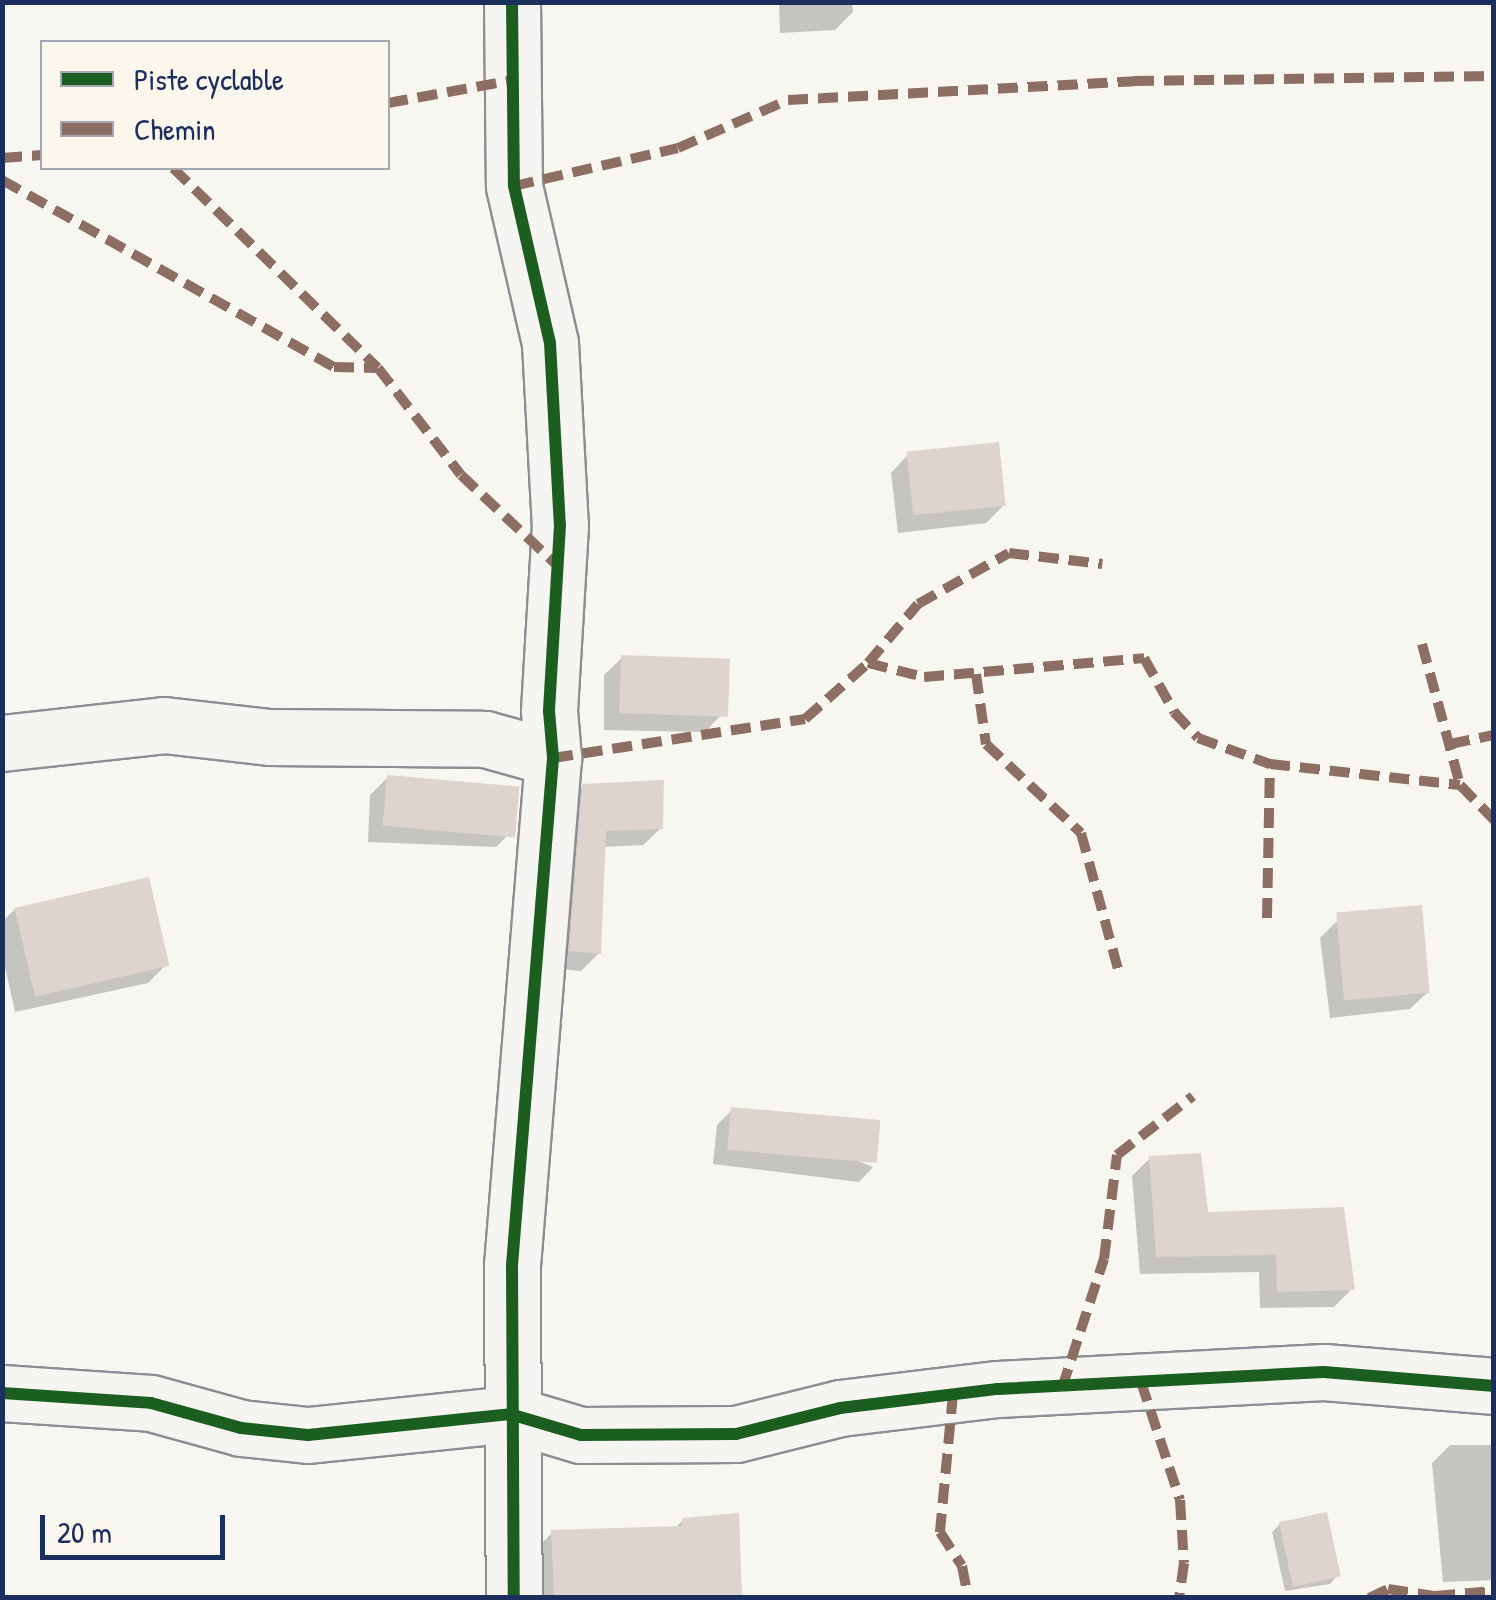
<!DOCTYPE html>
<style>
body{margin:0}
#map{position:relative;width:1496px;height:1600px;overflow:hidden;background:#f8f6f0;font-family:"Patrick Hand",sans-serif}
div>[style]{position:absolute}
.shadow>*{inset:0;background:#0003}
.building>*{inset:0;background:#dfd3cd;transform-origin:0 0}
.roads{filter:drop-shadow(2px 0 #8b8e94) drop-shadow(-2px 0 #8b8e94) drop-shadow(0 2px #8b8e94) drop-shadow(0 -2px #8b8e94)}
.minor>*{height:55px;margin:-27.5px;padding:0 27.5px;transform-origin:27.5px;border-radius:27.5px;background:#f6f5f1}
.quiet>*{height:10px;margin-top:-5px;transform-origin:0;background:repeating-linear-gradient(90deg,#8d6e63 0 20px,transparent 0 30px)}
.cycleway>*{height:12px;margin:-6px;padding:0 6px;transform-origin:6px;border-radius:6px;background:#1b5e20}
span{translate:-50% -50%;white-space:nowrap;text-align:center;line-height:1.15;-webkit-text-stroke:10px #fbf7ec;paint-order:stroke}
.frame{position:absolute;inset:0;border:5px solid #1b2f5e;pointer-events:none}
.legend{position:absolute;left:40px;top:40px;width:350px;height:130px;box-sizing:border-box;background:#fbf7ec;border:2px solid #a1a7b3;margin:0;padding:12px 18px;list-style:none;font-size:30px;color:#1b2f5e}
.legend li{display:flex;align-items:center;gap:20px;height:50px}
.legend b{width:50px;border:2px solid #a1a7b3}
.scale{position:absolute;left:40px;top:1515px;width:185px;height:45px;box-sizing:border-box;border:5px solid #1b2f5e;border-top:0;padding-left:12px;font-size:30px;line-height:35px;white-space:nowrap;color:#1b2f5e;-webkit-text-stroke:8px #fbf7ec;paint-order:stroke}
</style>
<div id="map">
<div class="shadow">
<div style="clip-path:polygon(779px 2px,852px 2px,853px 12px,835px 30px,780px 33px)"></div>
<div style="clip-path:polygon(908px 455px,1004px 505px,986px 523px,898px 533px,891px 473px)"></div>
<div style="clip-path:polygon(622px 658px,722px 714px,705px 732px,604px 730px,604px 675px)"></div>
<div style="clip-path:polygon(388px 777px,485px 784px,513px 830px,496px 847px,368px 842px,370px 795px)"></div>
<div style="clip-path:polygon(583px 786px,661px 828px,643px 845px,603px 847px,599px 953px,581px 971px,552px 968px,565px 804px)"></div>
<div style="clip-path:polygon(15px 909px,166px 965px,148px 983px,15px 1012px,2px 953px,2px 922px)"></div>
<div style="clip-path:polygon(1338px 920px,1428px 992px,1410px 1009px,1330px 1018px,1320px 938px)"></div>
<div style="clip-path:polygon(732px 1110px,873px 1167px,859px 1182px,713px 1164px,717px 1125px)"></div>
<div style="clip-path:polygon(1150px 1158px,1206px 1214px,1352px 1289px,1334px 1307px,1260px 1308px,1259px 1272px,1140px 1274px,1132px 1176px)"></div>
<div style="clip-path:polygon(1450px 1445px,1494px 1445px,1494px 1580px,1443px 1582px,1432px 1463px)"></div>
<div style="clip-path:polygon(683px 1520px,739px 1598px,537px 1598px,534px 1551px,552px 1533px,674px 1529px)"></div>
<div style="clip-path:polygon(1281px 1523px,1338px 1575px,1330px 1584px,1285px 1591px,1272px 1532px)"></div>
</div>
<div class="building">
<div style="left:999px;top:442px;width:64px;height:93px;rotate:84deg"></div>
<div style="left:621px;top:655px;width:109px;height:58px;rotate:2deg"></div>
<div style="left:387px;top:775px;width:133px;height:51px;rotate:5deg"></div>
<div style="clip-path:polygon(664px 780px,663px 829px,606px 831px,601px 954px,569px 951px,582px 784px)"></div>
<div style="left:149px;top:877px;width:91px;height:138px;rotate:77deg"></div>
<div style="left:1422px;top:905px;width:88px;height:86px;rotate:85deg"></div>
<div style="left:731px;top:1107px;width:150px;height:43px;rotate:5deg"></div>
<div style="clip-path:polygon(1201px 1153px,1208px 1212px,1344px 1207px,1355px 1290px,1277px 1292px,1276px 1255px,1156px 1257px,1149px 1156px)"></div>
<div style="left:1327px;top:1512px;width:66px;height:49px;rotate:78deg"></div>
<div style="clip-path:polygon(739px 1513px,742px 1598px,554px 1598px,551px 1530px,682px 1526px,682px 1518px)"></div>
</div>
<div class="roads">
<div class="minor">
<div style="left:512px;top:2px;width:184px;rotate:89.4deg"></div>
<div style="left:514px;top:186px;width:161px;rotate:77.1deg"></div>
<div style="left:550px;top:343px;width:182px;rotate:86.9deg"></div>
<div style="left:560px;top:525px;width:186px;rotate:93.4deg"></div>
<div style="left:549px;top:711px;width:47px;rotate:85.1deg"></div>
<div style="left:553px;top:758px;width:509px;rotate:94.62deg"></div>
<div style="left:512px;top:1265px;width:333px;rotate:89.7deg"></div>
<div style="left:2px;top:743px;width:163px;rotate:-6.3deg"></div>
<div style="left:164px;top:725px;width:106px;rotate:6.5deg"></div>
<div style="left:269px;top:737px;width:216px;rotate:0.5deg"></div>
<div style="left:485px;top:739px;width:71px;rotate:15.6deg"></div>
<div style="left:2px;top:1393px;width:149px;rotate:3.8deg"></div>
<div style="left:151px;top:1403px;width:93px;rotate:15.5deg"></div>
<div style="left:241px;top:1428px;width:67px;rotate:6deg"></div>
<div style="left:308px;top:1435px;width:203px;rotate:-5.9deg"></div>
<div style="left:510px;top:1414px;width:74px;rotate:16.5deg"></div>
<div style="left:581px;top:1435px;width:155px;rotate:-0.4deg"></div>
<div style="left:736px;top:1434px;width:107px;rotate:-14deg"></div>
<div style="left:840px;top:1408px;width:159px;rotate:-6.9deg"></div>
<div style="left:998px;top:1389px;width:326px;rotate:-3deg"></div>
<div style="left:1324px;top:1372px;width:171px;rotate:4.7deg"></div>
</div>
</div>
<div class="quiet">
<div style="left:388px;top:103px;width:127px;rotate:-10.4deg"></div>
<div style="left:2px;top:158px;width:40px;rotate:-4.3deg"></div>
<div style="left:173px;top:168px;width:286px;rotate:44.3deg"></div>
<div style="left:378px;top:368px;width:135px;rotate:52.2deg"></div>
<div style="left:461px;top:475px;width:133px;rotate:43.2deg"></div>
<div style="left:2px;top:180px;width:381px;rotate:29.4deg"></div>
<div style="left:334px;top:367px;width:44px;rotate:1.3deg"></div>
<div style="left:514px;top:186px;width:168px;rotate:-13deg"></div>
<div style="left:678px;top:148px;width:120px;rotate:-23.6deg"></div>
<div style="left:788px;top:100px;width:347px;rotate:-3.1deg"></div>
<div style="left:1134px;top:81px;width:360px;rotate:-0.8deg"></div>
<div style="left:1422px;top:644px;width:146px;rotate:74.9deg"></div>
<div style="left:868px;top:663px;width:58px;rotate:14deg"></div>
<div style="left:924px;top:677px;width:221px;rotate:-4.9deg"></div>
<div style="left:1144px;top:658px;width:62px;rotate:60.9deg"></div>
<div style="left:1174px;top:712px;width:35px;rotate:47deg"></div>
<div style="left:1198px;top:738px;width:77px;rotate:19.9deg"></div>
<div style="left:1270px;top:764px;width:191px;rotate:6.3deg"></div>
<div style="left:1460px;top:785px;width:49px;rotate:45.8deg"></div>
<div style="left:976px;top:674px;width:71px;rotate:81.9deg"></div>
<div style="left:986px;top:744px;width:130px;rotate:43.1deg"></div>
<div style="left:1081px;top:833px;width:149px;rotate:74.8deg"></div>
<div style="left:1450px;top:744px;width:45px;rotate:-11.6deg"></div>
<div style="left:553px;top:758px;width:255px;rotate:-8.8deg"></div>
<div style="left:805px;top:719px;width:84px;rotate:-41.6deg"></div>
<div style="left:868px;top:663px;width:77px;rotate:-49.7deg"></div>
<div style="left:918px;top:604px;width:104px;rotate:-29.3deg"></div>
<div style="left:1009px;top:553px;width:94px;rotate:6.7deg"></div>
<div style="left:1267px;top:918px;width:154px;rotate:-88.9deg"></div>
<div style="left:1141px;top:1382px;width:124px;rotate:71.7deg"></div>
<div style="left:1180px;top:1500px;width:63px;rotate:86.4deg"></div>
<div style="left:1184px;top:1563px;width:35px;rotate:98deg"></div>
<div style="left:1062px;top:1388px;width:136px;rotate:-72deg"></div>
<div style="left:1104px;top:1259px;width:105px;rotate:-82.9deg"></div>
<div style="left:1117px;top:1155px;width:96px;rotate:-37.8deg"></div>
<div style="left:953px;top:1394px;width:139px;rotate:95.4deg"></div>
<div style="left:940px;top:1532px;width:40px;rotate:57.1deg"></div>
<div style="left:962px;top:1566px;width:33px;rotate:79deg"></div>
<div style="left:1369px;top:1598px;width:21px;rotate:-25deg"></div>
<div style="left:1388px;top:1589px;width:48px;rotate:8.5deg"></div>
<div style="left:1435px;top:1596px;width:59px;rotate:-4.8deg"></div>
</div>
<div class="cycleway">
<div style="left:512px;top:2px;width:184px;rotate:89.4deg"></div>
<div style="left:514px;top:186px;width:161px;rotate:77.1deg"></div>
<div style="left:550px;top:343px;width:182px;rotate:86.9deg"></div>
<div style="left:560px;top:525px;width:186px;rotate:93.4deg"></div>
<div style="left:549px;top:711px;width:47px;rotate:85.1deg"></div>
<div style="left:553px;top:758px;width:509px;rotate:94.62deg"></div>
<div style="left:512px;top:1265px;width:333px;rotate:89.7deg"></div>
<div style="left:2px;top:1393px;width:149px;rotate:3.8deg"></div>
<div style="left:151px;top:1403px;width:93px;rotate:15.5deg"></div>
<div style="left:241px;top:1428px;width:67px;rotate:6deg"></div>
<div style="left:308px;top:1435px;width:203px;rotate:-5.9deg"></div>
<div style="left:510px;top:1414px;width:74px;rotate:16.5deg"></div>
<div style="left:581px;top:1435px;width:155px;rotate:-0.4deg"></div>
<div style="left:736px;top:1434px;width:107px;rotate:-14deg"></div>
<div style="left:840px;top:1408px;width:159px;rotate:-6.9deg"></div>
<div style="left:998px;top:1389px;width:326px;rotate:-3deg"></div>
<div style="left:1324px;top:1372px;width:171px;rotate:4.7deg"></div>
</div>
<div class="frame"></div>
<ul class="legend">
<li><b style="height:12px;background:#1b5e20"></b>Piste cyclable</li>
<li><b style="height:12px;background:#8d6e63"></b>Chemin</li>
</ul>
<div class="scale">20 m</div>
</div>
